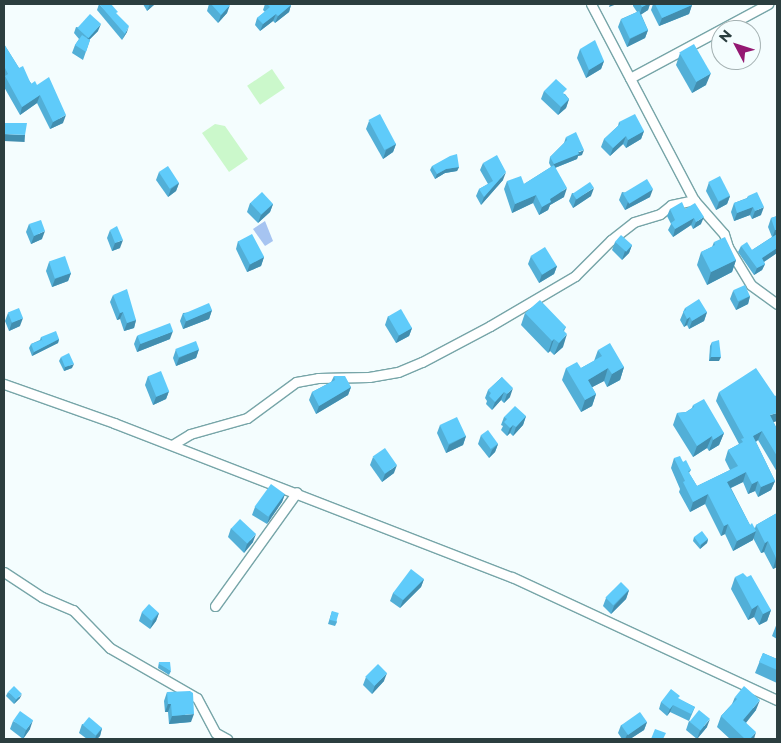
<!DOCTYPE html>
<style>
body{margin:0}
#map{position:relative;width:781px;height:743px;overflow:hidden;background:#f4fdfe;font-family:Montserrat,sans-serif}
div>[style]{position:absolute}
.green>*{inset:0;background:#cbf8cb;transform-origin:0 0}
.water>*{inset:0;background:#a6c4f1}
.roads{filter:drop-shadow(1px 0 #77a5a8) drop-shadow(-1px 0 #77a5a8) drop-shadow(0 1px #77a5a8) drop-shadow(0 -1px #77a5a8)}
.minor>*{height:9px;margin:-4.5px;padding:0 4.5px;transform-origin:4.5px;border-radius:4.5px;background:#fff}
.wall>*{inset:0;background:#52afd7}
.shaded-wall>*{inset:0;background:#428eaf;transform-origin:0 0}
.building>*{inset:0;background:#5fcbfa;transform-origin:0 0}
span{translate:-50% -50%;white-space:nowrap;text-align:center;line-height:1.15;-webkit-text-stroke:4.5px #f4fdfe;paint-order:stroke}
.frame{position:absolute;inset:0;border:5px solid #2b3e3f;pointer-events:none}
.north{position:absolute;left:711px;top:20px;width:50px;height:50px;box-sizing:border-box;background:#f4fdfe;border:1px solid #a4b1b2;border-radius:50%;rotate:310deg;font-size:14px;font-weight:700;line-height:20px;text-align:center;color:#2b3e3f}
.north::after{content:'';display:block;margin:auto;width:18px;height:22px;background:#941872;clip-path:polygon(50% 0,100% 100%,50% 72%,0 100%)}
</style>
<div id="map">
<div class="green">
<div style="left:272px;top:69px;width:23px;height:30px;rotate:56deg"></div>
<div style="clip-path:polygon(215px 124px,225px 126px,248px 159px,229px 172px,202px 133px)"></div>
</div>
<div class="water">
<div style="clip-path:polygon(265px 221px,273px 241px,265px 246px,253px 229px)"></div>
</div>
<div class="roads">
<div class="minor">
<div style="left:591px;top:4px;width:221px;rotate:62.3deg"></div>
<div style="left:694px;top:200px;width:45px;rotate:48.6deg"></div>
<div style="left:724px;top:234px;width:14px;rotate:73deg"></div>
<div style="left:728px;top:247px;width:44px;rotate:58.8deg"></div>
<div style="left:751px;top:285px;width:32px;rotate:36deg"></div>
<div style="left:630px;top:78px;width:157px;rotate:-28.2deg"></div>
<div style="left:4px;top:384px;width:117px;rotate:19.5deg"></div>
<div style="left:114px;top:423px;width:427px;rotate:21.2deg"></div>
<div style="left:512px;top:577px;width:292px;rotate:24.9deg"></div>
<div style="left:172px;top:445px;width:21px;rotate:-31deg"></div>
<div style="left:190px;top:434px;width:59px;rotate:-15.7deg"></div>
<div style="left:247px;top:418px;width:61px;rotate:-36.3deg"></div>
<div style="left:296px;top:382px;width:22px;rotate:-10deg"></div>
<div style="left:318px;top:378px;width:51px;rotate:-1.1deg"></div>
<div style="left:369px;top:377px;width:29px;rotate:-10deg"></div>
<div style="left:398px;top:372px;width:26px;rotate:-23deg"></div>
<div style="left:422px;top:362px;width:77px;rotate:-27.9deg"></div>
<div style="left:490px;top:326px;width:99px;rotate:-30.5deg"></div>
<div style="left:575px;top:276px;width:51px;rotate:-45deg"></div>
<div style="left:611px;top:240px;width:29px;rotate:-38deg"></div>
<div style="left:634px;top:222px;width:27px;rotate:-17deg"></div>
<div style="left:660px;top:214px;width:14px;rotate:-39deg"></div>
<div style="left:671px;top:205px;width:24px;rotate:-12deg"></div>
<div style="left:4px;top:572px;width:45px;rotate:33.3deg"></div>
<div style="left:42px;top:597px;width:34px;rotate:23deg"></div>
<div style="left:73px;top:610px;width:53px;rotate:45.8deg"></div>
<div style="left:110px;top:648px;width:100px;rotate:29.9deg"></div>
<div style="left:197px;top:698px;width:40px;rotate:62deg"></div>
<div style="left:216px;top:733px;width:13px;rotate:29deg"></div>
<div style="left:215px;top:606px;width:140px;rotate:-54.3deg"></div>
</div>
</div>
<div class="wall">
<div style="clip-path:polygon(99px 4px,127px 32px,122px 40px,97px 10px)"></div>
<div style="clip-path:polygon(143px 4px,155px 4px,147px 11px)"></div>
<div style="clip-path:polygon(209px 4px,229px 4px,227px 13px,218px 23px,207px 11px)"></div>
<div style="clip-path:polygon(265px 4px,291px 4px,291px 5px,289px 12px,275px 23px,273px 21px,260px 31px,255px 25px,257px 18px,265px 12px,263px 10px)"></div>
<div style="clip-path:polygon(633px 4px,650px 4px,648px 10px,641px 14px,648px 30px,645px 38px,627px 47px,618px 27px,621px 19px,637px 12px,633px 6px)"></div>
<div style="clip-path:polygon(653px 4px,691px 4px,692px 5px,689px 14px,659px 26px,651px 10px)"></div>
<div style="clip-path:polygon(76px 27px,98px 31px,89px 40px,90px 40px,83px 60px,72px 53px,75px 45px,79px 39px,74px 33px)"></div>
<div style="clip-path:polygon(4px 44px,19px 68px,63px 123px,50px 129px,37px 103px,20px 115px,4px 87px)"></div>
<div style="clip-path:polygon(580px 49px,604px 61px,601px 69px,586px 78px,577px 58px)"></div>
<div style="clip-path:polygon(680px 53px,706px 85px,692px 93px,676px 65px)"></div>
<div style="clip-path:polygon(544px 91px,565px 94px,569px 99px,566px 108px,558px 115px,541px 99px)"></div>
<div style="clip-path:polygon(369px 121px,396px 144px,393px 152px,383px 159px,366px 129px)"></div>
<div style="clip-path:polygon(619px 122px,644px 131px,641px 139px,626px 148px,623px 144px,610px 156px,601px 147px,604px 139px,618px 126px)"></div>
<div style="clip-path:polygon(566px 137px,582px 155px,578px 156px,577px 159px,555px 168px,564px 197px,550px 205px,548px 210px,539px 215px,533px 203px,512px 213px,504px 189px,507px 181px,524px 184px,551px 167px,549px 163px,550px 157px,564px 143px)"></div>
<div style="clip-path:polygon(483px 163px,503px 180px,481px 205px,476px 196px,479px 189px,488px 184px,480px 170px)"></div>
<div style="clip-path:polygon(432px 166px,459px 167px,457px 171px,445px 173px,435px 179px,430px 170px)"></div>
<div style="clip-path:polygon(159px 172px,179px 183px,176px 191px,168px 197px,156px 180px)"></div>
<div style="clip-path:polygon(709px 182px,730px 196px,727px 204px,716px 210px,706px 191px)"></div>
<div style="clip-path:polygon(622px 192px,650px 197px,625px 210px,619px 200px)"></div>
<div style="clip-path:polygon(572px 193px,591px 196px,573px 208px,569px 201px)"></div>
<div style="clip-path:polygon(748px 196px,761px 215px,752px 219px,750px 215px,734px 221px,731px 212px,734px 203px,747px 198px)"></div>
<div style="clip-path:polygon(250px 203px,273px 204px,270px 212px,258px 223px,247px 212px)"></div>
<div style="clip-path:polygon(670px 209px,685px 209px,701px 224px,693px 229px,691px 225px,673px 237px,668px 230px,671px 224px,667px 216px)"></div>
<div style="clip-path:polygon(777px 216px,777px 253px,764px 262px,765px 264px,762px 270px,754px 275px,738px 252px,741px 246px,752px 250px,772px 237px,768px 227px,771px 218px)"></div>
<div style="clip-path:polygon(29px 224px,42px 239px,31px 244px,26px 232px)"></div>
<div style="clip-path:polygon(110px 230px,120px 248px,112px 251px,107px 238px)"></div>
<div style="clip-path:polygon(238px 241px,264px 257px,261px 266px,247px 272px,236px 249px)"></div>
<div style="clip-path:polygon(615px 242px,632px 245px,629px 253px,622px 260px,612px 250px)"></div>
<div style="clip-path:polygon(714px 242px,736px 260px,732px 272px,707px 285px,697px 265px,701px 252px,712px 247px)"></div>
<div style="clip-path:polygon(531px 256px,557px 266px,554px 274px,539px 283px,528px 264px)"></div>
<div style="clip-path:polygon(49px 262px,71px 273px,68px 281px,52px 287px,46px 271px)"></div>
<div style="clip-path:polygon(733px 291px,750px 296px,748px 304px,736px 310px,730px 299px)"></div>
<div style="clip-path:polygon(113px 295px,136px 320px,134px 328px,124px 331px,120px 319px,117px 320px,110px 302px)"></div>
<div style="clip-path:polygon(685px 308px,707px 312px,704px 321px,689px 329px,687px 325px,684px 327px,680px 320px)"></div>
<div style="clip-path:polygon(212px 310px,209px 319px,183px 329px,180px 321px,183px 313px)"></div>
<div style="clip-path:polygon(8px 313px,20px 326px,9px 331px,5px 321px)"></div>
<div style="clip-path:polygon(525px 313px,566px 327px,564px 331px,563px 347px,554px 355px,550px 351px,548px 353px,521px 325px)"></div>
<div style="clip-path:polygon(388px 316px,412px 328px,409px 336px,396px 343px,385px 325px)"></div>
<div style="clip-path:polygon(137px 336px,170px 339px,137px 352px,134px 344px)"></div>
<div style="clip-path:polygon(41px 337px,59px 339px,58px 343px,32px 356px,29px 348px,31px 344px,40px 340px)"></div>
<div style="clip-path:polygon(712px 342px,719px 361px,709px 361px,710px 346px)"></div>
<div style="clip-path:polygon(176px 349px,199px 349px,196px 358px,176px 366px,173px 358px)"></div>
<div style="clip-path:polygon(598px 350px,624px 367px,620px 380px,607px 387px,604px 381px,592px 387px,596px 394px,592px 406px,581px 412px,562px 380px,566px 368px,581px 368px,594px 361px)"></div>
<div style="clip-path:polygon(61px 357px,72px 368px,64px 371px,59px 361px)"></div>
<div style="clip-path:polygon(148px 376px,169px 391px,166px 399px,153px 405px,145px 385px)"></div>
<div style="clip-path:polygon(334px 376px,351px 387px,348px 395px,316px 414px,309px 400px,312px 392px,331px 382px)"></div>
<div style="clip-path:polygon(502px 377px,510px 397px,504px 403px,501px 400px,492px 410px,486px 404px,487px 401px,485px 398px,488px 390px)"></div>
<div style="clip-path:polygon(719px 392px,774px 423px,777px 429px,777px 472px,758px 440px,756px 442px,775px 481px,771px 490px,758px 497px,755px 491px,748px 494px,743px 482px,731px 488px,750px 525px,755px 528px,756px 525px,777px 513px,777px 567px,773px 569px,764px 552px,761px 553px,753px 538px,753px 540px,733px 551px,725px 534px,721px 536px,705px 504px,690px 512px,679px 492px,680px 489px,671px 468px,674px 458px,683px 462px,691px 470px,689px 473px,697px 486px,730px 470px,725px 460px,728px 450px,739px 444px,716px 401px)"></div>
<div style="clip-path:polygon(693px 405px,724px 433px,719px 445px,709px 451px,707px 448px,693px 457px,673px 425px,677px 413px,686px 412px,692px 408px)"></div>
<div style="clip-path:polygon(526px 416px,523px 425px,513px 436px,510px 433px,507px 436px,501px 430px,503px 426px,501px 425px,504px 417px)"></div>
<div style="clip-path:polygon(440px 425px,466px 436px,463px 445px,446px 453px,437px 433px)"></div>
<div style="clip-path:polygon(481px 435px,498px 444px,495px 452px,489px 458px,478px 444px)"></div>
<div style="clip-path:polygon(373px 457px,394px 473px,382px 482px,370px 465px)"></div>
<div style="clip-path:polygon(285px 494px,282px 502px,267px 524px,252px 515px,255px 507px)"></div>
<div style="clip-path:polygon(231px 528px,253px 542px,244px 553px,228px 537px)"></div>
<div style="clip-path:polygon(694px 537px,708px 539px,707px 543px,700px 549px,693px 541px)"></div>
<div style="clip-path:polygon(735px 577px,771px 610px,767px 621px,759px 625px,754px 617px,748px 620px,731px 589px)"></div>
<div style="clip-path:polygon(424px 579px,421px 587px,400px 608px,390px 601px,393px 593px)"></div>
<div style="clip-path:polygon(629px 590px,626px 599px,611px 614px,603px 606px,606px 598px)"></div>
<div style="clip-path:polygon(332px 611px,337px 622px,335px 626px,328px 624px)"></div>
<div style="clip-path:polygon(142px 612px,159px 613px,156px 621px,150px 629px,139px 621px)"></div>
<div style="clip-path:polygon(777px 623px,777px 639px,772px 636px)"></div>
<div style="clip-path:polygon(763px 653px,777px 659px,777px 683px,755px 673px)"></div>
<div style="clip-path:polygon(159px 662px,171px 671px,169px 675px,158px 668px)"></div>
<div style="clip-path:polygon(366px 677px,384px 681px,372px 694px,363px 685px)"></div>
<div style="clip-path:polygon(8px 692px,20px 698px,14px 704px,6px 696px)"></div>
<div style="clip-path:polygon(167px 692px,191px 722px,169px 724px,168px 712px,165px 712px,164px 701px)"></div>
<div style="clip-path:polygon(735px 697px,756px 710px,746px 723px,754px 739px,730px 739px,717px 727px,721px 716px,732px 704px)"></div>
<div style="clip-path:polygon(678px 699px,695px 707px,689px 721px,670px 712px,667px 716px,659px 709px,661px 702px)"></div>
<div style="clip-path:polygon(13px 721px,30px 729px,23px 739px,10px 729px)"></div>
<div style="clip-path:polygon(689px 721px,707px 727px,697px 739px,686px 730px)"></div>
<div style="clip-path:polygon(647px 722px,644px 730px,630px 739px,622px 739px,618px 733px,621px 725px)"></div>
<div style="clip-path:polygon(82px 724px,102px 728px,100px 736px,97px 739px,87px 739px,79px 733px)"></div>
</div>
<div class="shaded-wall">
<div style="clip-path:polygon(150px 4px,155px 4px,147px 11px)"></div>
<div style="clip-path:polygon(610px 4px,617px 4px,609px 7px)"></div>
<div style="clip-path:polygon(648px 4px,650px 4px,648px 10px,639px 16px,642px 7px)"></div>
<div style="clip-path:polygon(230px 5px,227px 13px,218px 23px,221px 15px)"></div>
<div style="clip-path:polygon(291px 5px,289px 12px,275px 23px,278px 16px)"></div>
<div style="clip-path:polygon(692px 5px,689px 14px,659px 26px,662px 18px)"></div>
<div style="clip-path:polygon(276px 14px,273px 21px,260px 31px,263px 24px)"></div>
<div style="clip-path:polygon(101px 24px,98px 31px,84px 45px,87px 38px)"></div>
<div style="clip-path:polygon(129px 26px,127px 32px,122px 40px)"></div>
<div style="clip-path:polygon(648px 30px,645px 38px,627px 47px,630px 39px)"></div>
<div style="clip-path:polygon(604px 61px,601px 69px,586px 78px,589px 70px)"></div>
<div style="clip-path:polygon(711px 73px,706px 85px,692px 93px,697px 81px)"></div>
<div style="clip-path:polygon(40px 95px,37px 103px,20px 115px,22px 107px)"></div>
<div style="clip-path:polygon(569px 99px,566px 108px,558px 115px,561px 107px)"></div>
<div style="clip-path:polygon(66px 115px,63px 123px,50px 129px,53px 122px)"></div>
<div style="clip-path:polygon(644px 131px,641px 139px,626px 148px,628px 140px)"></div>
<div style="left:4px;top:134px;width:21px;height:7px;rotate:3deg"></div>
<div style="clip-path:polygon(626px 136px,623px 144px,610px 156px,613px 148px)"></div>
<div style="clip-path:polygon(396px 144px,393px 152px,383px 159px,386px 150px)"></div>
<div style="clip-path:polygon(584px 150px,582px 155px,578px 156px,577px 159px,552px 169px,554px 164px)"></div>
<div style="clip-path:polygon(459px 167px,457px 171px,445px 173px,435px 179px,437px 174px,446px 169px)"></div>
<div style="clip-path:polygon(506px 172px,503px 180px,481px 205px,484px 197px)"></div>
<div style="clip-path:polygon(179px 183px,176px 191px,168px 197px,171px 189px)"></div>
<div style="clip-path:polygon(567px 188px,564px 197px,550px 205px,548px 210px,539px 215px,542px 207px,550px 199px)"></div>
<div style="clip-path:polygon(594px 188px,591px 196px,573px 208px,576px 199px)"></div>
<div style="clip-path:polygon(653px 189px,650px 197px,625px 210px,628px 202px)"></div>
<div style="clip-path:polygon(536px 195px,533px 203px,512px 213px,515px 204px)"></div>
<div style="clip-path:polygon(730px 196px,727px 204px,716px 210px,719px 202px)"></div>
<div style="clip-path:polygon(273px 204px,270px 212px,258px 223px,261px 215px)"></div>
<div style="clip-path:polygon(753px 207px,750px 215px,734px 221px,737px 213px)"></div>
<div style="clip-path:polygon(764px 207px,761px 215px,752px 219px,755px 211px)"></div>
<div style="clip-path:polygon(704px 217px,701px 224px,693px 229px,696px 222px)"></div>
<div style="clip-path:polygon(694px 218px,691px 225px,673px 237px,675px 229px)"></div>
<div style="clip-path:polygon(775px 230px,777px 230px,777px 237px,772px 239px)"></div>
<div style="clip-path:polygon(45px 231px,42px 239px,31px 244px,34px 236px)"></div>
<div style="clip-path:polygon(123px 240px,120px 248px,112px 251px,115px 243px)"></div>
<div style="clip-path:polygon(632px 245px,629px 253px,622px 260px,625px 251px)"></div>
<div style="clip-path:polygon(777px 248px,777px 253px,759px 265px,762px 258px)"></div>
<div style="clip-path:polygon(264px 257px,261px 266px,247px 272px,250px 264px)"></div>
<div style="clip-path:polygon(736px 260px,732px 272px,707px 285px,711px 272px)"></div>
<div style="clip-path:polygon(765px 264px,762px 270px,754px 275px,757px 268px)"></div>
<div style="clip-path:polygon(557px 266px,554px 274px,539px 283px,542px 274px)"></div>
<div style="clip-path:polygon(71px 273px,68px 281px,52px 287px,55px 279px)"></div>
<div style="clip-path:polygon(750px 296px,748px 304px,736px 310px,739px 302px)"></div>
<div style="clip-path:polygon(212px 310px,209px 319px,183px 329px,186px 321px)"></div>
<div style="clip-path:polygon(123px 312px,120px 319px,117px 320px,120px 313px)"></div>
<div style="clip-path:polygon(707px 312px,704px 321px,689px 329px,692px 321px)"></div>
<div style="clip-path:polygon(690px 317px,687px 325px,684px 327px,687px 319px)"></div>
<div style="clip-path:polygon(23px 318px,20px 326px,9px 331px,12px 322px)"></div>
<div style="clip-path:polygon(136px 320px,134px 328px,124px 331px,127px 323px)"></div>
<div style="clip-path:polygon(412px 328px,409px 336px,396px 343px,399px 335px)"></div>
<div style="clip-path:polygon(173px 331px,170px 339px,137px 352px,140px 344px)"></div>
<div style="clip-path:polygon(567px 334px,563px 347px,554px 355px,559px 343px)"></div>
<div style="clip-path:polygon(59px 339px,58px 343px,32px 356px,34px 352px)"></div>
<div style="clip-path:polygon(554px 339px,550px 351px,548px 353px,552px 341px)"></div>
<div style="clip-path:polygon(199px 349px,196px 358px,176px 366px,179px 358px)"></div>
<div style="clip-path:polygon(711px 357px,721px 357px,719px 361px,709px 361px)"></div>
<div style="clip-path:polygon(74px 364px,72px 368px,64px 371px,65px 367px)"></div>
<div style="clip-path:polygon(624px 367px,620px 380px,607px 387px,612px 374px)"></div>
<div style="clip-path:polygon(608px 368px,604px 381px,583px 392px,588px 380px)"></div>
<div style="clip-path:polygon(351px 387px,348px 395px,316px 414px,319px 406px)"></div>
<div style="clip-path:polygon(513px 388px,510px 397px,504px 403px,507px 394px)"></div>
<div style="clip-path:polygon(169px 391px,166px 399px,153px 405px,156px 397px)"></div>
<div style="clip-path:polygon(504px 392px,501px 400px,492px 410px,495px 402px)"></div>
<div style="clip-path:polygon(596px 394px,592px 406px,581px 412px,585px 400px)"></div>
<div style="clip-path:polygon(777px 413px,777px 421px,766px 425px,770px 415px)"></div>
<div style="clip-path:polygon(526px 416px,523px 425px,513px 436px,516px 427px)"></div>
<div style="clip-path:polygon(513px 425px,510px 433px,507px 436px,510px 428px)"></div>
<div style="clip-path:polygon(762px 431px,758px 440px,749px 445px,753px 436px)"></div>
<div style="clip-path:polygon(724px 433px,719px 445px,709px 451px,713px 440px)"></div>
<div style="clip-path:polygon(466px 436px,463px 445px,446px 453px,449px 445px)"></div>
<div style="clip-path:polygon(712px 436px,707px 448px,693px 457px,697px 446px)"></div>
<div style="clip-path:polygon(498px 444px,495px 452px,489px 458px,492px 450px)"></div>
<div style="clip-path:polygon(397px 465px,394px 473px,382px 482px,385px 474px)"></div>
<div style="clip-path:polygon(746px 472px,743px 482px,724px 491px,727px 482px)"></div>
<div style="clip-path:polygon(758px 481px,755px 491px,748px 494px,752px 484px)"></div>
<div style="clip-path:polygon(775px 481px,771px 490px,758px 497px,761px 487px)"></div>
<div style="clip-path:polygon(285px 494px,282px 502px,267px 524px,270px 515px)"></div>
<div style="clip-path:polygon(708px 494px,705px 504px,690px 512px,693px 502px)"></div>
<div style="clip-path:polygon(728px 524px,725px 534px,721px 536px,724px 526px)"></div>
<div style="clip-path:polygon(756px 531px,753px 540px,733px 551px,737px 541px)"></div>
<div style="clip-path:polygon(256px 534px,253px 542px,244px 553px,247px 544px)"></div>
<div style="clip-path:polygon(708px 539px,707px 543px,700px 549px,701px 545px)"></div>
<div style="clip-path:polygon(768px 541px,764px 552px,761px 553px,765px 543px)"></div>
<div style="clip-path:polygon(776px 558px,777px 558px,777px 567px,773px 569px)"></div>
<div style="clip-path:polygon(424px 579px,421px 587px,400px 608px,403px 600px)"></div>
<div style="clip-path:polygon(629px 590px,626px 599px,611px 614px,614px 606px)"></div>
<div style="clip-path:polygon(758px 605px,754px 617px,748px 620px,752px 609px)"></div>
<div style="clip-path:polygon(771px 610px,767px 621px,759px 625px,763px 614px)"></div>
<div style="clip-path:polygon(159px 613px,156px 621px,150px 629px,153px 621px)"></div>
<div style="clip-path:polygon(387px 673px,384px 681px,372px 694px,375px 685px)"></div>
<div style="clip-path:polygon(22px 694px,20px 698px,14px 704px,16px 700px)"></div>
<div style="clip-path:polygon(760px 700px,756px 710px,739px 731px,743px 720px)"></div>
<div style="clip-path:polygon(168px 704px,171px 704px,168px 712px,165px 712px)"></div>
<div style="clip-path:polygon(673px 705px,670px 712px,667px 716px,670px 709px)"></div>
<div style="clip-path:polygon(194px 714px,191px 722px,169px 724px,172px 716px)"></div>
<div style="clip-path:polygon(710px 719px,707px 727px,697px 739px,700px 731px)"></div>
<div style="clip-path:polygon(33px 720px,30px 729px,23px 739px,26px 730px)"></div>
<div style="clip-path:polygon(647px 722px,644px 730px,630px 739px,625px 739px,627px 735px)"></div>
<div style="clip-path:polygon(102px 728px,100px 736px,97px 739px,95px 739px,96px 736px)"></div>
<div style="clip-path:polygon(756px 732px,754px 739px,750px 739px)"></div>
</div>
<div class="building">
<div style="clip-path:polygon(99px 4px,111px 4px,118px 12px,116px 13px,129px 26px,125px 34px)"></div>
<div style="clip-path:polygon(211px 4px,229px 4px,230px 5px,221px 15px)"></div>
<div style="clip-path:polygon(267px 4px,291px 4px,291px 5px,278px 16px,276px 14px,263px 24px,257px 18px,270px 7px)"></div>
<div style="clip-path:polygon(640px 4px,648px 4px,642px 7px)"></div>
<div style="clip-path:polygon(655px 4px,691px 4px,692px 5px,662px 18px)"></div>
<div style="left:639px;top:11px;width:21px;height:20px;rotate:65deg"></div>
<div style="left:90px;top:14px;width:15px;height:19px;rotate:42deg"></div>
<div style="clip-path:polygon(82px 35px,90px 40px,86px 52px,75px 45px)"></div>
<div style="clip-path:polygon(595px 40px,604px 61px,589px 70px,580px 49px)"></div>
<div style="clip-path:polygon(4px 44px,19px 68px,23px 66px,31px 84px,35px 81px,37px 85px,49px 77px,66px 115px,53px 122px,40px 95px,22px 107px,5px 76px,8px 74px,4px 66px)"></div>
<div style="left:694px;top:44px;width:34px;height:17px;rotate:60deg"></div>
<div style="clip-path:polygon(556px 79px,567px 89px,563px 93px,569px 99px,561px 107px,544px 91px)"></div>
<div style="left:380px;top:114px;width:34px;height:13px;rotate:62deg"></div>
<div style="clip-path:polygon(635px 114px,644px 131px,628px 140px,626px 136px,613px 148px,604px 139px,620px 124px,619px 122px)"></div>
<div style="clip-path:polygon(4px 123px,27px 123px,25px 135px,4px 134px)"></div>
<div style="clip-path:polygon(576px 132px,584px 150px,578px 152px,579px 154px,554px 164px,550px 157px,567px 140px,566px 137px)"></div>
<div style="clip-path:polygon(457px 154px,459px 167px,446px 169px,437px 174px,432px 166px,450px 156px)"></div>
<div style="clip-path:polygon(497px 155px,506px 172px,484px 197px,479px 189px,493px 181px,483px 163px)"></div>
<div style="clip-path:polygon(554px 165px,567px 188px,550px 199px,551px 202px,542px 207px,536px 195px,515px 204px,507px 181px,521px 176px,524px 184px)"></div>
<div style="left:168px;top:166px;width:20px;height:11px;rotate:57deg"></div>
<div style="left:720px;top:176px;width:22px;height:13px;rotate:63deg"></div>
<div style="left:647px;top:179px;width:12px;height:28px;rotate:59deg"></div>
<div style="left:590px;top:182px;width:7px;height:21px;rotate:56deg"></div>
<div style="left:262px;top:192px;width:16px;height:16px;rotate:47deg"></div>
<div style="clip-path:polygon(757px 192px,764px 207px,755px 211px,753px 207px,737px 213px,734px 203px,748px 198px,748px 196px)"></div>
<div style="clip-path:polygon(682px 202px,685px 209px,695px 203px,704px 217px,696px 222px,694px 218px,675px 229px,671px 223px,675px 220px,670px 209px)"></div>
<div style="clip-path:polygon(777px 216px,777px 230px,775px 230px,771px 218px)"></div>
<div style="clip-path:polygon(41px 220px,45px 231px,34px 236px,29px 224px)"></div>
<div style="clip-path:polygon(117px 226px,123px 240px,115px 243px,110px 230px)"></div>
<div style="left:252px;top:234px;width:26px;height:16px;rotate:62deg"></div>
<div style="clip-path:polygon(777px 234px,777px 248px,762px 258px,765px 264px,757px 268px,741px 246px,747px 242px,752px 250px)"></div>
<div style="left:621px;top:235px;width:15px;height:9px;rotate:42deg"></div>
<div style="clip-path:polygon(725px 237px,736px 260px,711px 272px,701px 252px,715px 245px,714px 242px)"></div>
<div style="left:545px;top:247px;width:22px;height:17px;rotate:58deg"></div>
<div style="left:65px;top:256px;width:18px;height:17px;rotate:71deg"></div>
<div style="left:745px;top:285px;width:12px;height:13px;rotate:66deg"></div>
<div style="clip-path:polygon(127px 289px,136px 320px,127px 323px,123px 312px,120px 313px,113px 295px)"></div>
<div style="clip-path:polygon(699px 299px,707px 312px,692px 321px,690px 317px,687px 319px,683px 311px,686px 310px,685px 308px)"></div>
<div style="clip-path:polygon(540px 300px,566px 327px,563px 330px,567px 334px,559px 343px,554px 339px,552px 341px,525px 313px)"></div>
<div style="left:209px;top:303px;width:8px;height:28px;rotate:67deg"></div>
<div style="left:19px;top:308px;width:11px;height:12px;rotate:68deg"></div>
<div style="left:401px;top:309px;width:22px;height:15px;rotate:60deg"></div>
<div style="left:170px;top:323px;width:9px;height:35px;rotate:69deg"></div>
<div style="clip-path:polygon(56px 331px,59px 339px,34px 352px,31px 344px,42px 340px,44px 345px,41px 337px)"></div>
<div style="clip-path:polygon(719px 340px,721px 357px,711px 357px,712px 342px)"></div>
<div style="left:196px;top:341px;width:9px;height:22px;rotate:69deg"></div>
<div style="clip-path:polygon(610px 343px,624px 367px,612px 374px,608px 368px,588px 380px,596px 394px,585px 400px,566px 368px,577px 362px,581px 368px,602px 356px,598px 350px)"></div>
<div style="clip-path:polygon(69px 353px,74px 364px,65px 367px,61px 357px)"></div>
<div style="clip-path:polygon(756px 368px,775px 396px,777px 395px,777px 413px,770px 415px,777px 429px,777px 456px,762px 431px,753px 436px,775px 481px,761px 487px,758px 481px,752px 484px,746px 472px,727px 482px,750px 525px,752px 523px,756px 531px,737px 541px,728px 524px,724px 526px,708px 494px,693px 502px,683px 482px,685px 481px,674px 458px,680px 456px,683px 462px,686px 460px,691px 470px,688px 471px,697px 486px,738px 466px,728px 450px,743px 442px,741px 439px,744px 438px,719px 392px)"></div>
<div style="left:161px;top:371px;width:22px;height:14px;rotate:68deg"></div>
<div style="clip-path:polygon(334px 376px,345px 376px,351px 387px,319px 406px,312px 392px,335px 380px)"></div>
<div style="clip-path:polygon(502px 377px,513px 388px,507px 394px,504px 392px,495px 402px,489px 396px,491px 393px,488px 390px)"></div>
<div style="clip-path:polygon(704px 399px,724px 433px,713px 440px,712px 436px,697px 446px,677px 413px,686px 412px,694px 407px,693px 405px)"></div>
<div style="clip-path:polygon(515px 406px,526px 416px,516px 427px,513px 425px,510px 428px,504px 422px,507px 419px,504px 417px)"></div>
<div style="left:457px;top:417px;width:21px;height:19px;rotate:65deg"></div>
<div style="left:488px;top:430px;width:17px;height:9px;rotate:54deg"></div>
<div style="left:385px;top:448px;width:21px;height:15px;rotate:55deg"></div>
<div style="left:271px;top:484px;width:17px;height:28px;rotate:36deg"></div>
<div style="clip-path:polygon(777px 513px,777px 558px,776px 558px,768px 541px,765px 543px,756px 525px)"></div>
<div style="left:240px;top:519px;width:22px;height:13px;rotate:43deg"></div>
<div style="left:702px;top:531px;width:10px;height:10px;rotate:53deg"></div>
<div style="clip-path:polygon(411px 569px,424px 579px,403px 600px,393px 593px)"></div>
<div style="clip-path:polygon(743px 573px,747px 577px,751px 575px,771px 610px,763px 614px,758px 605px,752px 609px,735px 577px)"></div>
<div style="left:621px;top:582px;width:11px;height:22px;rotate:45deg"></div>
<div style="left:149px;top:604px;width:13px;height:11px;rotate:42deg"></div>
<div style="left:332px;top:611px;width:7px;height:9px;rotate:16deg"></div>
<div style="clip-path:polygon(763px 653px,777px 659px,777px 670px,759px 662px)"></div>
<div style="clip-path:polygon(159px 662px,170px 662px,171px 671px,159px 664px)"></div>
<div style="left:378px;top:664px;width:13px;height:18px;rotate:45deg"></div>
<div style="left:14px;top:686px;width:11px;height:8px;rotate:45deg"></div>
<div style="clip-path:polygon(744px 686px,760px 700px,743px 720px,756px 732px,750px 739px,745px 739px,721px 716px,737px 699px,735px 697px)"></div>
<div style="clip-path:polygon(671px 689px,680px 696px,678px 698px,695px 707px,691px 714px,673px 705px,670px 709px,661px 702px)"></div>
<div style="clip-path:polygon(190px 691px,193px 693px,194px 714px,172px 716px,171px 704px,168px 704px,167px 692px)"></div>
<div style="left:699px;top:710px;width:14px;height:15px;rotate:39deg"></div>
<div style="left:20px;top:711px;width:16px;height:12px;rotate:35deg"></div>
<div style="left:640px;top:712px;width:12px;height:23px;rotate:55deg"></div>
<div style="left:89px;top:717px;width:17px;height:10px;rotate:40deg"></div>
<div style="clip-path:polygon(655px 729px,666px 733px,663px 739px,651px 739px)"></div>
</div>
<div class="frame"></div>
<div class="north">N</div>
</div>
